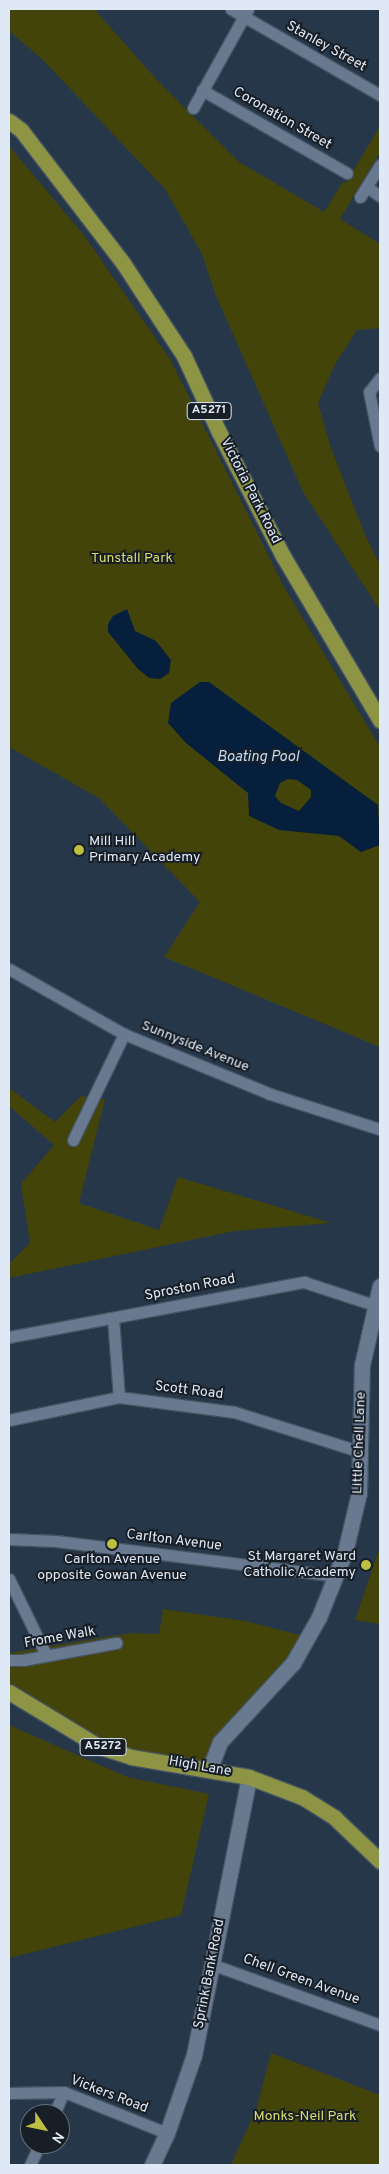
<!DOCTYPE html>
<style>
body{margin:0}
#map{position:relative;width:389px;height:2174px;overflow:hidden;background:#27374a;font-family:Overpass,sans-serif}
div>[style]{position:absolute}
.green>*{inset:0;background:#43440a}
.water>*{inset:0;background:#061f3d}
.roads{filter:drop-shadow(1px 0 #455362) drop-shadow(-1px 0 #455362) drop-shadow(0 1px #455362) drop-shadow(0 -1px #455362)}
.street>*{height:11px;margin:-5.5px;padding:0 5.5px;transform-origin:5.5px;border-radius:5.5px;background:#697a90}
.secondary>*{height:15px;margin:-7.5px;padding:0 7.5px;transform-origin:7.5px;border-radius:7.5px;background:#697a90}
.primary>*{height:15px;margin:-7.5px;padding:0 7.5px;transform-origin:7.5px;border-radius:7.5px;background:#8d9545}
.dots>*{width:14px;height:14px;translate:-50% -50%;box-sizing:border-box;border:2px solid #171e26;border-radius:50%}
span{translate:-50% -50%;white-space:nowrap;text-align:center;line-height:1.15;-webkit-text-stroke:4px #171e26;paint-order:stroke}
.shield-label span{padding:1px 4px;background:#171e26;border:1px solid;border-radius:4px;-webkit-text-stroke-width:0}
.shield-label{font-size:12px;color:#dfe8f5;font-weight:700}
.street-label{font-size:14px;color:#dfe8f5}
.park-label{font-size:14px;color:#dadd6c}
.poi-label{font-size:14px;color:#dfe8f5}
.left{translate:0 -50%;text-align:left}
.right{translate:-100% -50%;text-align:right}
.water-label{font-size:15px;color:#c0dbfc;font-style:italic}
.frame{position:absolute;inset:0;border:10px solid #dfe8f5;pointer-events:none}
.north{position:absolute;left:20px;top:2104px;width:50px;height:50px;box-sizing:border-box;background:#171e26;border:1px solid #676f79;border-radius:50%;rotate:124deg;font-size:14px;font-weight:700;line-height:20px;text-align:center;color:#dfe8f5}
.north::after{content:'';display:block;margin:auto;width:18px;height:22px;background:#bdbf43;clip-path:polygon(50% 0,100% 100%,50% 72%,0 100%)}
</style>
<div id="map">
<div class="green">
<div style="clip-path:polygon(9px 9px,94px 9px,157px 80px,239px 162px,324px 212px,343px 182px,346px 183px,380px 126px,380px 152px,340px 219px,380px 244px,380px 328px,357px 330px,335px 364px,318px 403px,331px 448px,365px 535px,380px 565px,380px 610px,303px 492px,216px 296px,202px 254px,165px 189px,41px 58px,9px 31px)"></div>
<div style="clip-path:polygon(9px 146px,83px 234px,170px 359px,283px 585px,380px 747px,380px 1047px,164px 957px,200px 902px,99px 798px,9px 747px)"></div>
<div style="clip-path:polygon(9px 1088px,55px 1122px,81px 1096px,105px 1099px,79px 1203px,159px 1230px,178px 1177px,331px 1223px,234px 1231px,9px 1278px,9px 1264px,30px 1243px,21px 1184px,54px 1145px,9px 1106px)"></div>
<div style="clip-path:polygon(380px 1547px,380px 1624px,355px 1620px)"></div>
<div style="clip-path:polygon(163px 1609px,245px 1621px,307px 1637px,210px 1768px,131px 1757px,9px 1693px,9px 1653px,131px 1633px,159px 1634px)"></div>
<div style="clip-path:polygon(9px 1725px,127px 1777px,209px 1794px,181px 1915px,9px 1958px)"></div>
<div style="clip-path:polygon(271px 2053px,380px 2095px,380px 2165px,231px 2165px,257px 2107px)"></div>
</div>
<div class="water">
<div style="clip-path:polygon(127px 609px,135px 631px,156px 641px,171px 660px,169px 673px,160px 679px,149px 678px,138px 669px,108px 632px,108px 624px,113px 616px)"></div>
<div style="clip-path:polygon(evenodd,200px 682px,209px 682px,378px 805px,380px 845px,361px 852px,339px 836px,279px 830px,249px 816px,248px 793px,186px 743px,168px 723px,171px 703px,200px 682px,288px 779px,297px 780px,311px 790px,311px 797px,299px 811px,281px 803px,275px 796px,280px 783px,288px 779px)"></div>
</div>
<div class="roads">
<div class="street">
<div style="left:231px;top:9px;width:172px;rotate:30deg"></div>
<div style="left:202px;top:90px;width:167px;rotate:29.8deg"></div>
<div style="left:193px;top:108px;width:113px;rotate:-60.9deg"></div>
<div style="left:367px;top:187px;width:16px;rotate:35deg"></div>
<div style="left:360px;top:197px;width:38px;rotate:-58deg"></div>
<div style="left:380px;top:378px;width:18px;rotate:128deg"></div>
<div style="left:369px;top:392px;width:55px;rotate:78.5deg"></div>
<div style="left:9px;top:969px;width:132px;rotate:29.5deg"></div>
<div style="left:124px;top:1034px;width:158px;rotate:22.3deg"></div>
<div style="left:270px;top:1094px;width:115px;rotate:17.7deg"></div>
<div style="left:73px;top:1140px;width:118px;rotate:-64.3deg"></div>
<div style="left:113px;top:1318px;width:79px;rotate:85.7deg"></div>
<div style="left:9px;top:1337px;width:300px;rotate:-10.6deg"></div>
<div style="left:304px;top:1282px;width:74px;rotate:18.2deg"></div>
<div style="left:9px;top:1420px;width:112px;rotate:-11.8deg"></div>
<div style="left:119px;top:1397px;width:116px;rotate:7.4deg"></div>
<div style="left:234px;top:1412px;width:134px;rotate:17.4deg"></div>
<div style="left:9px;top:1539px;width:47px;rotate:2.4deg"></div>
<div style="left:56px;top:1541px;width:282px;rotate:7.1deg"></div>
<div style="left:9px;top:1579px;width:85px;rotate:64deg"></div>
<div style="left:9px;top:1660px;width:14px"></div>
<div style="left:23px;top:1660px;width:95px;rotate:-10.4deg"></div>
<div style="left:211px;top:1964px;width:180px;rotate:19.8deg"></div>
<div style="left:9px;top:2093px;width:55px;rotate:-1deg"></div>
<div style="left:64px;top:2092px;width:111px;rotate:21.7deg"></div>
<div style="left:54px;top:2114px;width:24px;rotate:-66deg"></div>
<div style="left:30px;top:2165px;width:23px;rotate:-65deg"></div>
</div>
<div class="secondary">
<div style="left:210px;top:1768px;width:28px;rotate:-69deg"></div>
<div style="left:220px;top:1742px;width:108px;rotate:-47.3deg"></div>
<div style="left:293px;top:1663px;width:53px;rotate:-60.5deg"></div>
<div style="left:319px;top:1617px;width:70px;rotate:-68.2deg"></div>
<div style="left:345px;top:1552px;width:61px;rotate:-76.7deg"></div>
<div style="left:359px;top:1493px;width:128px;rotate:-88.7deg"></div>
<div style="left:362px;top:1365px;width:81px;rotate:-77.2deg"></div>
<div style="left:152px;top:2165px;width:35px;rotate:-65deg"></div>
<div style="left:167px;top:2133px;width:83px;rotate:-70.9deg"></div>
<div style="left:194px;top:2055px;width:283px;rotate:-78.8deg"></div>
</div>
<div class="primary">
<div style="left:9px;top:121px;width:15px;rotate:37deg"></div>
<div style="left:21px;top:130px;width:168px;rotate:52.5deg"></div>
<div style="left:123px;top:263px;width:111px;rotate:56.7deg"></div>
<div style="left:184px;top:356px;width:84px;rotate:65.3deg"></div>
<div style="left:219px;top:432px;width:140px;rotate:62.7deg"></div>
<div style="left:283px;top:556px;width:191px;rotate:59.4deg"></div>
<div style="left:9px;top:1692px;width:104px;rotate:31.2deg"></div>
<div style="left:98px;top:1746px;width:35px;rotate:18deg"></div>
<div style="left:131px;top:1757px;width:120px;rotate:9.6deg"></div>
<div style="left:249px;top:1777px;width:57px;rotate:20.7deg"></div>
<div style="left:302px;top:1797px;width:39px;rotate:32deg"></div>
<div style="left:335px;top:1818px;width:62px;rotate:43.7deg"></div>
</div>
</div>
<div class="dots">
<div style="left:79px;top:850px;background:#bdbf43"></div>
<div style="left:112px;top:1544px;background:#bdbf43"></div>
<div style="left:366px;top:1565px;background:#bdbf43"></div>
</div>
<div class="shield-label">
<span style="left:209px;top:411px">A5271</span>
<span style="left:103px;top:1747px">A5272</span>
</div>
<div class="street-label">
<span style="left:326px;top:47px;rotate:29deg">Stanley Street</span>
<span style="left:282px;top:119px;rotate:30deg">Coronation Street</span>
<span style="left:250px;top:491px;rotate:63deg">Victoria Park Road</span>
<span style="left:195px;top:1047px;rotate:22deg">Sunnyside Avenue</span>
<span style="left:190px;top:1288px;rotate:-11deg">Sproston Road</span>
<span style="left:189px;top:1391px;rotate:7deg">Scott Road</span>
<span style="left:360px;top:1443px;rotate:-88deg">Little Chell Lane</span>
<span style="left:174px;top:1541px;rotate:7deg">Carlton Avenue</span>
<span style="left:60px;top:1638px;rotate:-10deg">Frome Walk</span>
<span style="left:200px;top:1767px;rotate:10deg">High Lane</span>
<span style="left:210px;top:1974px;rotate:-79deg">Sprink Bank Road</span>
<span style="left:301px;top:1980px;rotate:20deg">Chell Green Avenue</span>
<span style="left:109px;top:2095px;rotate:21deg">Vickers Road</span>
</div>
<div class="park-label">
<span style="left:132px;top:559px">Tunstall Park</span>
<span style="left:305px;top:2117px">Monks-Neil Park</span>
</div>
<div class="poi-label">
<span class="left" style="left:89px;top:850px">Mill Hill<br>Primary Academy</span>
<span class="right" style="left:356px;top:1565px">St Margaret Ward<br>Catholic Academy</span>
<span style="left:112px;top:1568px">Carlton Avenue<br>opposite Gowan Avenue</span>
</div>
<div class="water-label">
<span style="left:258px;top:758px">Boating Pool</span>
</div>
<div class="frame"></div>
<div class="north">N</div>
</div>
